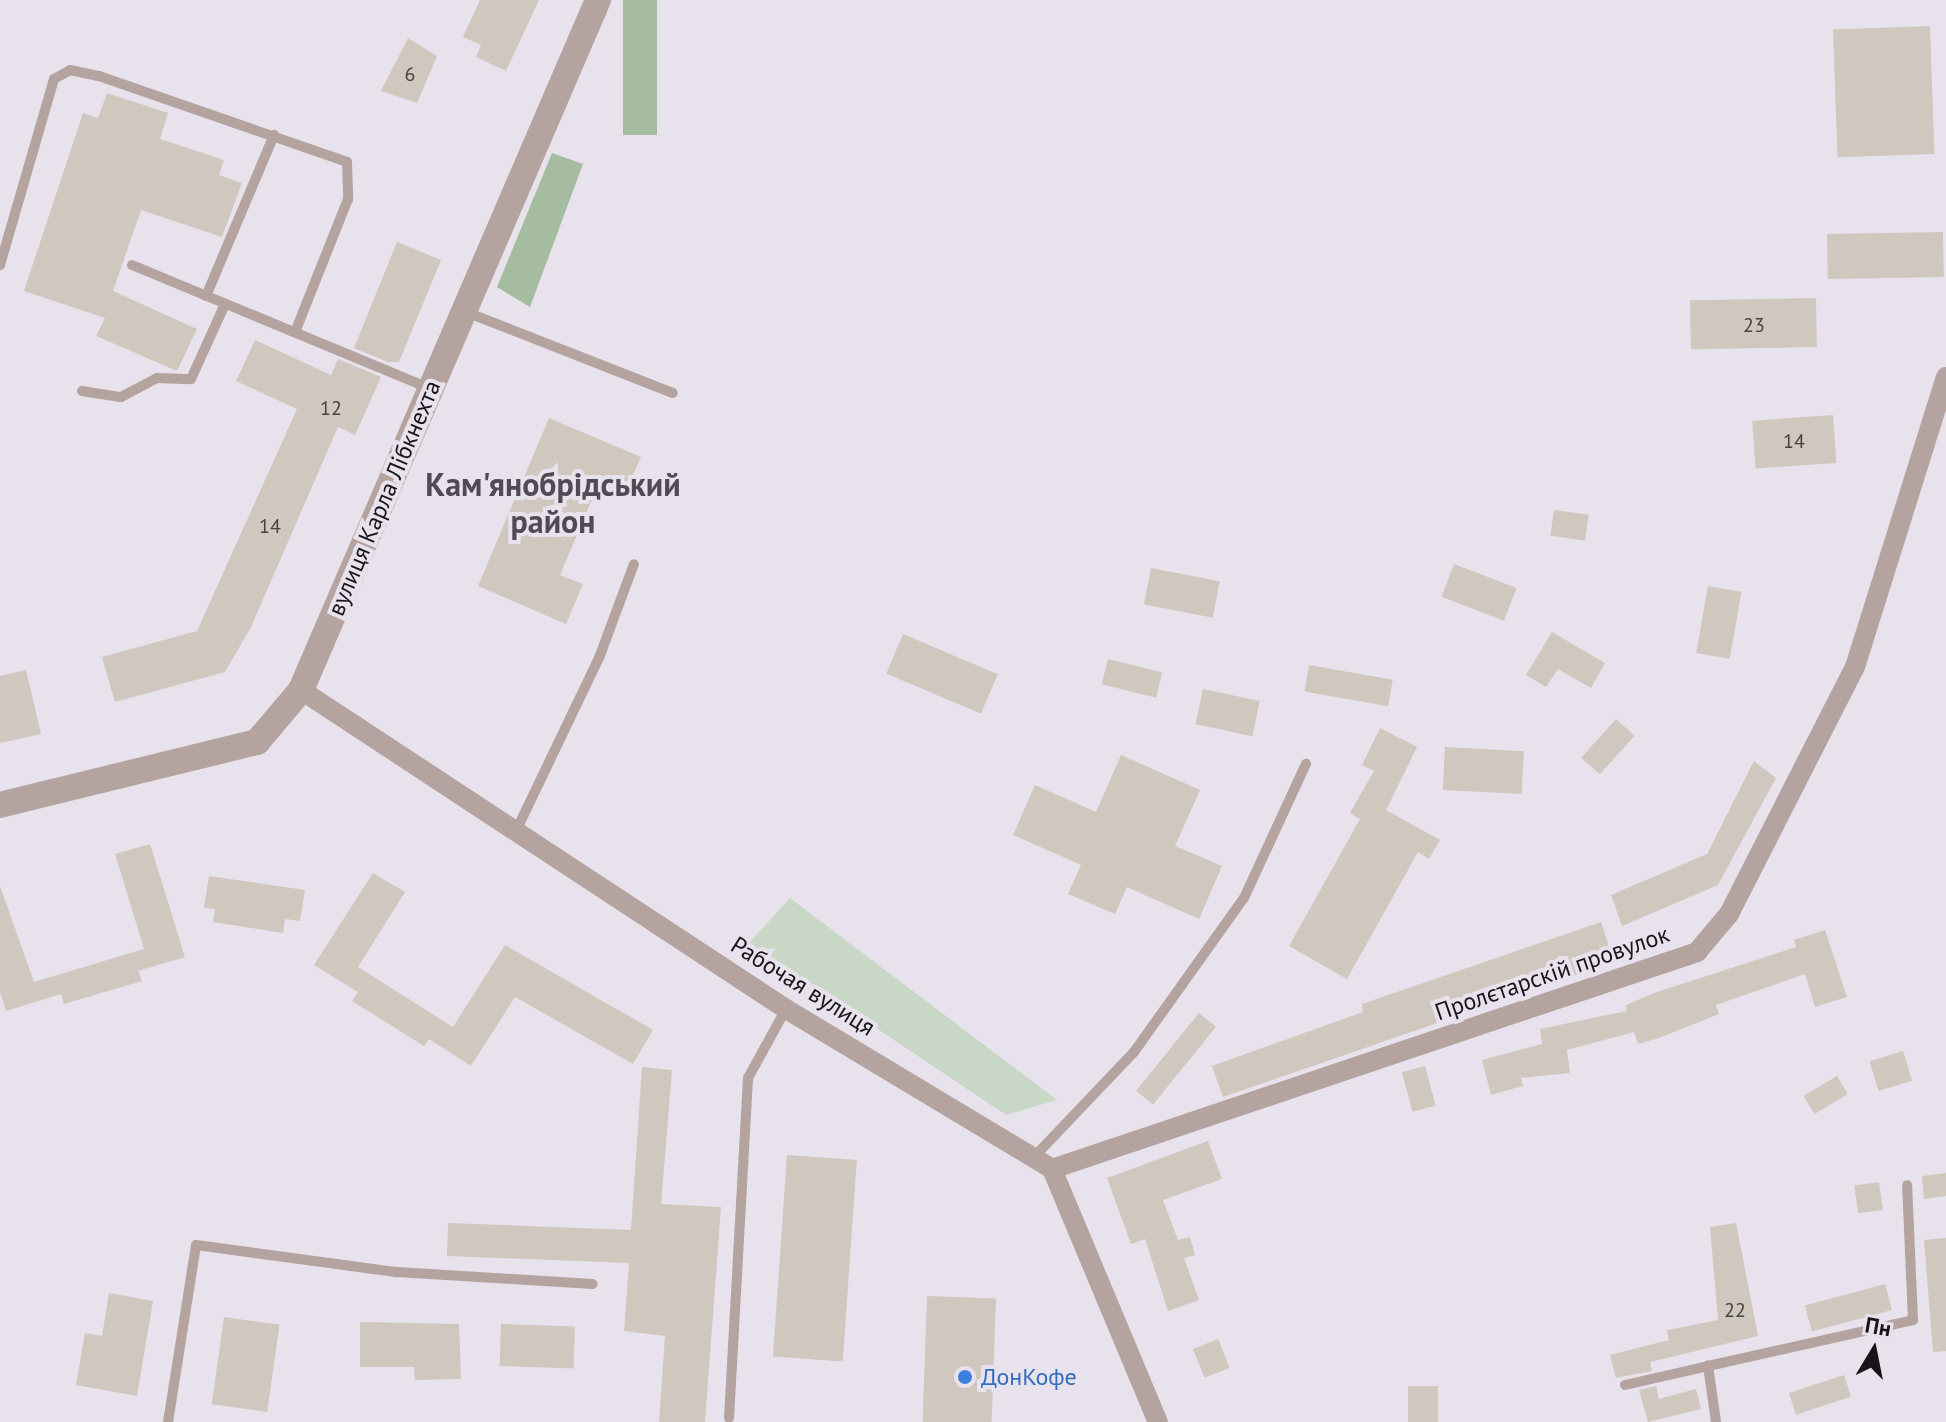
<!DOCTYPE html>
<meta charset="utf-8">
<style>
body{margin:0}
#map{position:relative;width:1946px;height:1422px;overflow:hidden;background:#e8e2ed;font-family:"PT Sans",sans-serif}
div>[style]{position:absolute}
.green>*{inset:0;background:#c9d8c6}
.forest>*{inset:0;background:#a5bca0;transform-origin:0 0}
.building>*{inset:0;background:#d0c7be;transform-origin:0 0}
.service>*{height:10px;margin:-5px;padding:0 5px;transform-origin:5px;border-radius:5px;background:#b4a39e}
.minor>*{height:20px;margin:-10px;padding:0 10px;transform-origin:10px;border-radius:10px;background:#b4a39e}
.tertiary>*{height:26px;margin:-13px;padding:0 13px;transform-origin:13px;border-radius:13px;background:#b4a39e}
.dots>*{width:22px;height:22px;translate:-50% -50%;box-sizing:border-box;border:4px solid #e8e2ed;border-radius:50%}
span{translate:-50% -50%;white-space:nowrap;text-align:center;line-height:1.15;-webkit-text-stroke:8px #e8e2ed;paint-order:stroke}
.number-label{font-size:20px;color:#454242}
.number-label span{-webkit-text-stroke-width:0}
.street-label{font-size:24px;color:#171519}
.shop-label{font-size:24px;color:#366cbe}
.left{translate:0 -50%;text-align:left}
.district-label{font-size:32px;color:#4f4a53;font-weight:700}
.north{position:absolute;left:1834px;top:1310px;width:80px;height:80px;-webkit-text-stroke:6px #e8e2ed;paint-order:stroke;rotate:10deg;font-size:22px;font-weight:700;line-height:32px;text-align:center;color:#171519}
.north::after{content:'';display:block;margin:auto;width:28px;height:36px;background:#171519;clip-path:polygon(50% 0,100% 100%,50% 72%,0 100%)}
</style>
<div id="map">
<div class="green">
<div style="clip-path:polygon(790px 898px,1057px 1100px,1006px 1115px,749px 943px)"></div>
</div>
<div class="forest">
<div style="left:623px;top:0;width:34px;height:135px"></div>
<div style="clip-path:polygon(552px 153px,583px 164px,530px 307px,497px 287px)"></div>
</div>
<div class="building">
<div style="clip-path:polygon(480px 0,539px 0,506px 71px,476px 57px,481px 45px,463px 37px)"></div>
<div style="left:1930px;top:26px;width:128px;height:97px;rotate:88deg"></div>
<div style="clip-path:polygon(408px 38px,437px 56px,417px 103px,381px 91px)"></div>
<div style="clip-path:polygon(107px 93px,168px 113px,160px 139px,224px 160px,219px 175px,242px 183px,222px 237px,141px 210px,113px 291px,197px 329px,177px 371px,96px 336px,105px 318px,24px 291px,83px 113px,98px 118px)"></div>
<div style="left:1943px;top:232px;width:45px;height:116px;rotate:89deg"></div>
<div style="clip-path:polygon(397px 242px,441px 260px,399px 362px,388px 362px,354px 348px)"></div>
<div style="left:1816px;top:298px;width:49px;height:126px;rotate:89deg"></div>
<div style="clip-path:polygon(255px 340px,331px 375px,338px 359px,381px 377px,355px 435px,338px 427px,251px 627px,225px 672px,115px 702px,102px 657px,197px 631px,297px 409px,236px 381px)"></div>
<div style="left:1833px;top:415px;width:48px;height:81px;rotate:86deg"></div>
<div style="clip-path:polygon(549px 418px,641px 457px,625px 494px,599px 483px,560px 575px,583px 584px,566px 624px,478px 586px)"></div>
<div style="left:1554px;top:510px;width:35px;height:26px;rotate:8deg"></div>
<div style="left:1454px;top:564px;width:67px;height:35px;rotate:21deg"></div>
<div style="left:1151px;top:568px;width:70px;height:37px;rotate:11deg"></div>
<div style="left:1708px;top:586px;width:34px;height:68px;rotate:10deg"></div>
<div style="clip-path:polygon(1552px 632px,1605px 663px,1591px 688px,1558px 669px,1546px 687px,1526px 675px)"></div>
<div style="left:903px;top:634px;width:103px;height:43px;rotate:23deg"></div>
<div style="left:1108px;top:659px;width:56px;height:26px;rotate:14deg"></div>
<div style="left:1309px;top:665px;width:85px;height:27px;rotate:10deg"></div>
<div style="clip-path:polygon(26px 670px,41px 734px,0 743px,0 676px)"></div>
<div style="left:1203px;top:689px;width:58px;height:36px;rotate:12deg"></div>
<div style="left:1616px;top:719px;width:25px;height:52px;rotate:42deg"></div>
<div style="clip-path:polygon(1380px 728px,1417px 747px,1386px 810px,1440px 840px,1429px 859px,1418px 852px,1347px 979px,1289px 946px,1360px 819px,1350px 813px,1374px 771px,1362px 765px)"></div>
<div style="left:1445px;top:747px;width:79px;height:43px;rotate:3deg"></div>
<div style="clip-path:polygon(1121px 755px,1200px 790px,1175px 846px,1222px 866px,1199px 919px,1127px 887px,1115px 914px,1068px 894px,1081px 865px,1013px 835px,1035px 785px,1096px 812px)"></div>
<div style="clip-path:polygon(1754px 761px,1776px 778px,1718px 885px,1622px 926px,1611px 895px,1707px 854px)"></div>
<div style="clip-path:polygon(150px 844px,185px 957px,138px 971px,142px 981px,64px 1004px,61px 994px,6px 1011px,0 992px,0 886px,34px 982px,144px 949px,115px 854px)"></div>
<div style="clip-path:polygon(373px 873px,405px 892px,358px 967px,453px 1027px,505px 945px,653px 1030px,633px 1064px,515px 997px,471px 1066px,429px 1039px,424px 1046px,352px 1001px,358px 992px,314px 965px)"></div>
<div style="clip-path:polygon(209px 876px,305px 890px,300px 921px,285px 919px,283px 933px,213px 922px,215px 909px,204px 908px)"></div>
<div style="clip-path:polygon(1601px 922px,1614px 962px,1223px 1097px,1212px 1066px,1363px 1012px,1362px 1004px)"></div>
<div style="clip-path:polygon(1825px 930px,1847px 997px,1815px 1007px,1805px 974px,1716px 1005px,1719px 1014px,1659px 1038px,1638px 1044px,1634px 1032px,1567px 1050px,1570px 1073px,1521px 1078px,1523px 1086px,1491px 1095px,1482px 1060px,1542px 1044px,1540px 1029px,1627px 1011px,1626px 1005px,1654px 993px,1796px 947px,1794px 940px)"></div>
<div style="left:1199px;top:1013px;width:22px;height:100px;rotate:39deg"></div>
<div style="left:1903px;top:1051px;width:31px;height:35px;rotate:73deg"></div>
<div style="left:1425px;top:1066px;width:41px;height:24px;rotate:75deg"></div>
<div style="clip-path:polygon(642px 1067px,672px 1070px,661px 1204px,721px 1207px,705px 1422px,659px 1422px,665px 1336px,624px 1331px,629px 1263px,447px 1256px,448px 1223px,631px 1230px)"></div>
<div style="left:1837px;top:1076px;width:21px;height:39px;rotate:59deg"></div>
<div style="clip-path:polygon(1208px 1141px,1222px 1179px,1163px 1200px,1178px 1240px,1190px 1237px,1195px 1255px,1184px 1258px,1199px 1300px,1168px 1311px,1145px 1239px,1131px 1244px,1107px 1178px)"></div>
<div style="left:787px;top:1155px;width:70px;height:202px;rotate:4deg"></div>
<div style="clip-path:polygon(1946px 1173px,1946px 1196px,1924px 1199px,1922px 1176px)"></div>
<div style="left:1879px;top:1182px;width:28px;height:25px;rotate:82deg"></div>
<div style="clip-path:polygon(1736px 1223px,1758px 1336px,1650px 1362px,1652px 1371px,1616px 1378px,1610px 1355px,1669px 1340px,1667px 1330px,1718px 1320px,1710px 1227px)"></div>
<div style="clip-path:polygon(1946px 1238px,1946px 1351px,1933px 1352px,1924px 1240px)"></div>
<div style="left:1885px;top:1284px;width:27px;height:83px;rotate:75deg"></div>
<div style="clip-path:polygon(109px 1293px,153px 1301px,137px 1396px,76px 1385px,85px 1333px,102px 1336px)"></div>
<div style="left:927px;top:1296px;width:69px;height:126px;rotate:2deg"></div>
<div style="left:224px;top:1317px;width:56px;height:88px;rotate:8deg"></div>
<div style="clip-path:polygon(360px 1322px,459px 1324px,461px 1379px,415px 1380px,414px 1367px,360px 1367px)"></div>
<div style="left:501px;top:1324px;width:74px;height:42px;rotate:2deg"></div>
<div style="left:1218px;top:1339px;width:31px;height:27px;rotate:68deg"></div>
<div style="left:1844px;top:1375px;width:23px;height:58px;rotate:72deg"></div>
<div style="left:1408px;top:1386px;width:30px;height:36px"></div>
<div style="clip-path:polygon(1656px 1386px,1659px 1399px,1696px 1389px,1701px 1409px,1648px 1422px,1639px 1390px)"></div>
</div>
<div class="service">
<div style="left:0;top:265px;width:194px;rotate:-73.8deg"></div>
<div style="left:54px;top:79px;width:18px;rotate:-29deg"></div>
<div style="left:70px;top:70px;width:30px;rotate:12deg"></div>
<div style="left:99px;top:76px;width:262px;rotate:19.1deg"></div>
<div style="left:347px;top:162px;width:37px;rotate:88deg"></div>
<div style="left:348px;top:199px;width:143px;rotate:111.7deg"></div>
<div style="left:132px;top:265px;width:321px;rotate:22.5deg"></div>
<div style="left:206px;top:296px;width:175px;rotate:-67.1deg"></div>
<div style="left:466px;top:312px;width:222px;rotate:21.4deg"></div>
<div style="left:82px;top:391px;width:39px;rotate:9deg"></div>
<div style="left:121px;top:397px;width:41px;rotate:-27.8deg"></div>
<div style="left:157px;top:378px;width:34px;rotate:2deg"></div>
<div style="left:191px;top:379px;width:82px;rotate:-65.6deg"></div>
<div style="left:516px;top:831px;width:192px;rotate:-64.4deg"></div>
<div style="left:599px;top:658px;width:100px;rotate:-69.6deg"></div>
<div style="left:1034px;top:1157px;width:145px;rotate:-46.4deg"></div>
<div style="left:1134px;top:1052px;width:189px;rotate:-54.5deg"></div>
<div style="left:1244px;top:898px;width:148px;rotate:-65.2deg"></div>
<div style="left:1625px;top:1385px;width:85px;rotate:-12.9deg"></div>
<div style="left:729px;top:1418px;width:341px;rotate:-86.8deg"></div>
<div style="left:748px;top:1078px;width:79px;rotate:-61.2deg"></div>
<div style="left:168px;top:1422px;width:179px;rotate:-81deg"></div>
<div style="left:196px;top:1245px;width:203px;rotate:7.7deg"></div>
<div style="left:397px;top:1272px;width:196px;rotate:3.5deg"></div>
<div style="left:1716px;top:1422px;width:57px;rotate:-98.1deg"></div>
<div style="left:1708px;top:1366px;width:210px;rotate:-12.6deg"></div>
<div style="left:1913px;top:1320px;width:135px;rotate:-92.5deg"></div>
</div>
<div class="minor">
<div style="left:301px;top:690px;width:581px;rotate:33.33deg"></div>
<div style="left:786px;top:1009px;width:310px;rotate:31deg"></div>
<div style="left:1052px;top:1169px;width:274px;rotate:67.3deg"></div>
<div style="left:1052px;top:1169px;width:681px;rotate:-18.59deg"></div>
<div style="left:1697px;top:952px;width:50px;rotate:-49.9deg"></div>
<div style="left:1729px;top:914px;width:277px;rotate:-63deg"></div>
<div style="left:1855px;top:667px;width:304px;rotate:-72.6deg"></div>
</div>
<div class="tertiary">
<div style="left:0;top:805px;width:265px;rotate:-13.8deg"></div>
<div style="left:257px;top:742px;width:68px;rotate:-49.8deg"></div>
<div style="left:301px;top:690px;width:751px;rotate:-66.71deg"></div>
</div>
<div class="dots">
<div style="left:965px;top:1377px;background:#3f7fe0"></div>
</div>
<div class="number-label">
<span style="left:410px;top:74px">6</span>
<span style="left:1754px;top:325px">23</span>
<span style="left:331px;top:408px">12</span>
<span style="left:1794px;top:441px">14</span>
<span style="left:270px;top:526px">14</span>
<span style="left:1735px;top:1310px">22</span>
</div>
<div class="street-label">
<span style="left:384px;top:498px;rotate:-67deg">вулиця Карла Лібкнехта</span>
<span style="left:1552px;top:973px;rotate:-19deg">Пролєтарскій провулок</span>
<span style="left:803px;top:986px;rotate:32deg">Рабочая вулиця</span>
</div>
<div class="shop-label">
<span class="left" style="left:981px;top:1377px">ДонКофе</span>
</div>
<div class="district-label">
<span style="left:553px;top:503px">Кам'янобрідський<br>район</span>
</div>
<div class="north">Пн</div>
</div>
